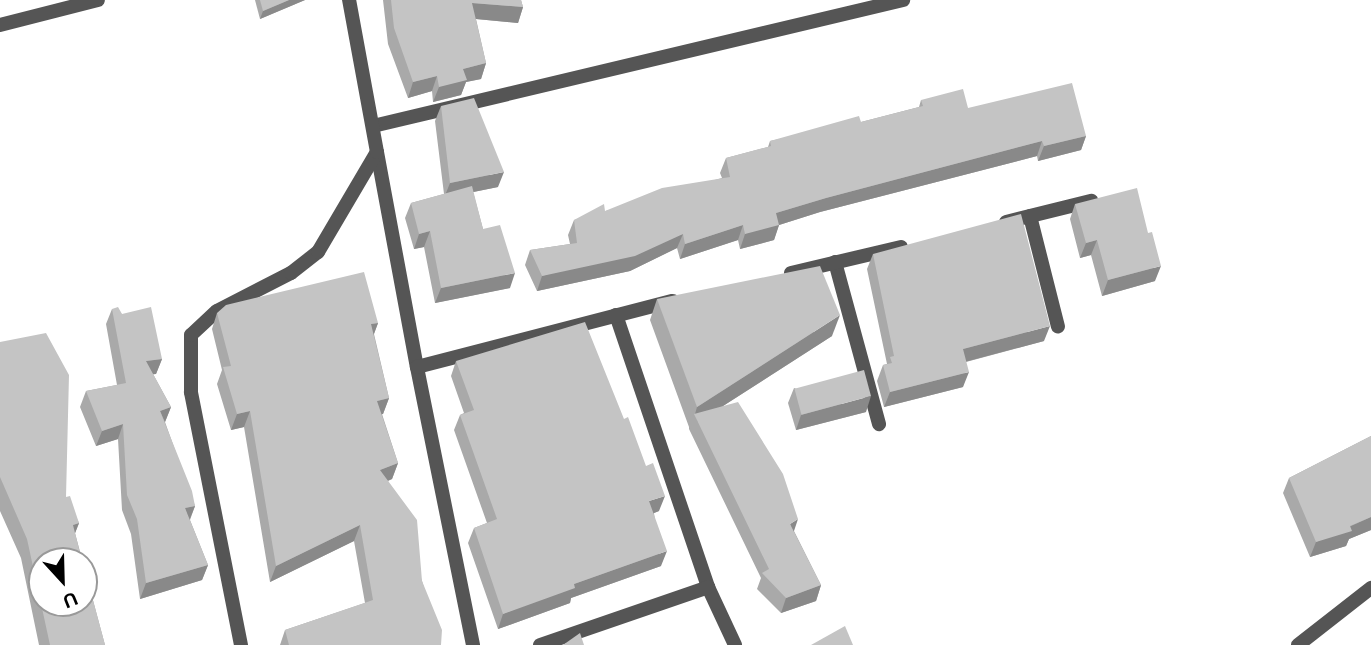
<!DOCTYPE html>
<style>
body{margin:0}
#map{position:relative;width:1371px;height:645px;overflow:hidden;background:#fff;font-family:Arial,sans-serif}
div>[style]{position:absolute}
.street>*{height:14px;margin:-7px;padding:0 7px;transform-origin:7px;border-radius:7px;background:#555}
.wall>*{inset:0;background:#a9a9a9}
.shaded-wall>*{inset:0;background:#898989}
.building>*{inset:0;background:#c4c4c4;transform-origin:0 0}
span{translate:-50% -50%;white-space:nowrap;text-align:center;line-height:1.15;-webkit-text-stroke:6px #fff;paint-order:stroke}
.north{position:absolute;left:28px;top:547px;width:70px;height:70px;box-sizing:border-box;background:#fff;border:2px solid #999;border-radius:50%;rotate:158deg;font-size:19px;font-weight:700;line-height:28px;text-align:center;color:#000}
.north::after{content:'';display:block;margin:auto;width:24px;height:32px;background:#000;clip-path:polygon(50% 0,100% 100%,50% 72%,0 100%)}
</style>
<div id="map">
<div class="street">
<div style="left:0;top:25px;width:101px;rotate:-14.3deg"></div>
<div style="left:373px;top:126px;width:545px;rotate:-13.37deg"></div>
<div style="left:377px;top:152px;width:219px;rotate:79.5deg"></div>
<div style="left:1030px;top:216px;width:114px;rotate:75.8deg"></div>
<div style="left:1006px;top:222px;width:88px;rotate:-13.9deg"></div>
<div style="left:835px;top:262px;width:168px;rotate:74.8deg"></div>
<div style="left:791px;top:273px;width:113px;rotate:-13.3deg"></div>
<div style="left:616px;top:315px;width:287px;rotate:71.3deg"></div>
<div style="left:708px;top:587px;width:64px;rotate:65deg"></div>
<div style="left:241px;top:645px;width:258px;rotate:-101.2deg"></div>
<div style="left:191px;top:392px;width:57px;rotate:-90deg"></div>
<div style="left:191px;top:335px;width:35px;rotate:-43deg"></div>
<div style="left:217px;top:311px;width:83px;rotate:-27.2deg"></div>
<div style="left:291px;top:273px;width:34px;rotate:-38deg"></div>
<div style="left:318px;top:252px;width:116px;rotate:-59.5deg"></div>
<div style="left:377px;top:152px;width:155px;rotate:-100.4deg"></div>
<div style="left:473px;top:645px;width:284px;rotate:-101.4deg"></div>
<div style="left:417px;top:367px;width:264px;rotate:-14.5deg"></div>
<div style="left:540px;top:645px;width:178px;rotate:-19deg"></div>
<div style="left:1298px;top:645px;width:93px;rotate:-38deg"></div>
</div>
<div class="wall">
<div style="clip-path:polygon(255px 0,305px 0,260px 19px)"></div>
<div style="clip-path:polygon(383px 0,521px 0,523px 7px,518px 23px,476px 19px,486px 63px,481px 79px,466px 82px,461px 95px,433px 102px,432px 91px,408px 98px,388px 44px)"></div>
<div style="clip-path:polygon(921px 100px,968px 108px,1086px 136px,1081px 150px,1038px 161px,1037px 156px,820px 212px,779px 225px,774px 240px,740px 249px,738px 240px,680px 259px,677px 248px,630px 271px,537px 291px,525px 265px,530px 250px,570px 244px,568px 235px,574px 220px,722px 178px,720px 173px,726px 158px,768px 147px,770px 141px,861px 122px,919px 107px)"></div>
<div style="clip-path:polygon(441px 106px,498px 187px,473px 192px,483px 229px,510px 288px,435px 303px,424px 247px,414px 249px,405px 218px,411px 203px,444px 194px,435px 121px)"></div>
<div style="clip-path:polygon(1075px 204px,1148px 233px,1155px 281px,1102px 296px,1091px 255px,1080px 258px,1070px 219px)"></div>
<div style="clip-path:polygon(873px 254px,1044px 341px,966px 362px,963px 387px,884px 407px,877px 381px,883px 365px,887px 364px,867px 269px)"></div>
<div style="clip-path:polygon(657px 299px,832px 336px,723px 406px,794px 531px,821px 585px,816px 601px,781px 613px,757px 589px,761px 578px,689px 429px,689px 427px,650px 320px)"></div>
<div style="clip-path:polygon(112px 309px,122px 314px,162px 359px,156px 374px,153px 374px,171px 407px,165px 422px,195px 506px,190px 520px,208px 565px,202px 580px,140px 599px,131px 534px,122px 510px,118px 439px,96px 446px,80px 407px,86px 391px,117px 385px,106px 324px)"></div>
<div style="clip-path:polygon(217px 313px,378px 323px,374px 334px,389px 398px,383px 414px,382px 414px,398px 463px,392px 479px,388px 481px,422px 581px,441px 645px,280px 645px,285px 630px,365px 603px,354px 541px,270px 582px,244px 427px,231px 430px,217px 384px,222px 370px,212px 329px)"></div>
<div style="clip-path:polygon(0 342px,66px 497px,79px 523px,75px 533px,105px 645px,39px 645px,21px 558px,0 511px)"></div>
<div style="clip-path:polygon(456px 361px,659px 511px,654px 513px,661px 566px,571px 598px,570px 603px,498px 629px,468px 543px,474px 528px,487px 523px,454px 430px,460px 415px,464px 413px,451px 376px)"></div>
<div style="clip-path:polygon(794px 388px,866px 412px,796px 430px,788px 403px)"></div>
<div style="clip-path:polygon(1371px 436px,1371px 530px,1349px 539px,1346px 546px,1310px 557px,1283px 493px,1289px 478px)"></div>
</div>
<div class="shaded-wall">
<div style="clip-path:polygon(289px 0,305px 0,260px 19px,263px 11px)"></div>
<div style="clip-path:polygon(472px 3px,523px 7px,518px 23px,466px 18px)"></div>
<div style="clip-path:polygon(486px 63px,481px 79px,466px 82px,461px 95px,433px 102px,439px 87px,463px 69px)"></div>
<div style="clip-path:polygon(437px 76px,432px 91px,408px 98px,413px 82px)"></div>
<div style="clip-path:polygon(1086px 136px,1081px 150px,1038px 161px,1044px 146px)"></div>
<div style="clip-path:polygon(1042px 141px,1037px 156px,820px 212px,779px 225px,774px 240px,740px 249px,745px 234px,776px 213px,826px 198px)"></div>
<div style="clip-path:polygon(504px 172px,498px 187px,444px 198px,450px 183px)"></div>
<div style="clip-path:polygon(743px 225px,738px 240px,680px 259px,685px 244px)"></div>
<div style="clip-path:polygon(430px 231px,424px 247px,414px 249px,419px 234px)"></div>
<div style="clip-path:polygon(683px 234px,677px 248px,630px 271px,537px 291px,542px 276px)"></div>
<div style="clip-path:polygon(1097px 240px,1091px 255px,1080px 258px,1086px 243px)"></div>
<div style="clip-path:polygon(1161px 266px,1155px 281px,1102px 296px,1108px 280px)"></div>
<div style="clip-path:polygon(515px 273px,510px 288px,435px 303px,441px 288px)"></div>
<div style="clip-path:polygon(840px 315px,832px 336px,698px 422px,695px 414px,697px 407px)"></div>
<div style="clip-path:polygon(378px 323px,372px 339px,371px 324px)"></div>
<div style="clip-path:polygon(1050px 326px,1044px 341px,957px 364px,963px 349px)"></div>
<div style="clip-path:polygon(162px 359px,156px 374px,141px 376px,146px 361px)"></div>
<div style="clip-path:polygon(969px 372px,963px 387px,884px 407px,890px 392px)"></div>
<div style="clip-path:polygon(871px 396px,866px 412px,796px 430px,801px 415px)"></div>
<div style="clip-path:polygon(389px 398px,383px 414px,371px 417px,377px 401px)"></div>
<div style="clip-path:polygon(171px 407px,165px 422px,160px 411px)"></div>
<div style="clip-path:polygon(250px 411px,244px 427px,231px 430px,237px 414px)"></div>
<div style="clip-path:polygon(123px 424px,118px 439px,96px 446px,102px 431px)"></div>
<div style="clip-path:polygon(398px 463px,392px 479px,374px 486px,380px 470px)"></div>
<div style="clip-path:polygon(665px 496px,659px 511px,644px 517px,649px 501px)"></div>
<div style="clip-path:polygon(195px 506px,189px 521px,185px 508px)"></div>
<div style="clip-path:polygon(1371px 517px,1371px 530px,1349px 539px,1346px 546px,1310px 557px,1316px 542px)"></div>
<div style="clip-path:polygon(798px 519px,793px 534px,790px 524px)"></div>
<div style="clip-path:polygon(79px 523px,72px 541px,73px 525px)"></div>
<div style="clip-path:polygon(360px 525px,354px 541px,270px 582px,276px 566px)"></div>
<div style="clip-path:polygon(667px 551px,661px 566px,571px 598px,570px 603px,498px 629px,503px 614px,574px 584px)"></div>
<div style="clip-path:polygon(208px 565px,202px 580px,140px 599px,146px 583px)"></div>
<div style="clip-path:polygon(821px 585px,816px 601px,781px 613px,786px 598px)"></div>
</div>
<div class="building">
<div style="clip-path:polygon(260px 0,289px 0,263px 11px)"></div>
<div style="clip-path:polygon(391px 0,521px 0,523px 7px,472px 3px,486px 63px,463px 69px,467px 80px,439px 87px,437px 76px,413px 82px,394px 28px)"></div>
<div style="clip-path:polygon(1072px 83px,1086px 136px,1044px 146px,1042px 141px,826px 198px,776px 213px,779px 225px,745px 234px,743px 225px,685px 244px,683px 234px,635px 256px,542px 276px,530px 250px,577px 243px,574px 220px,604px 204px,605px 211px,662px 188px,730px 177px,726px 158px,771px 146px,770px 141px,859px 116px,861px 122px,923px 106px,921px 100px,963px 89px,968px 108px)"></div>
<div style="clip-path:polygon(474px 98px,504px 172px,450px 183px,441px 106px)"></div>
<div style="clip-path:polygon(472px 186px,483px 229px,500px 225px,515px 273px,441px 288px,430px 231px,419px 234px,411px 203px)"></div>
<div style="clip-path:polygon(1137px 188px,1148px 233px,1152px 232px,1161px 266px,1108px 280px,1097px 240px,1086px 243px,1075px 204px)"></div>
<div style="clip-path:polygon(1021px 214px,1050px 326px,963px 349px,969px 372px,890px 392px,883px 365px,892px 363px,890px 357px,894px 356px,873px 254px)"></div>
<div style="clip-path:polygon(820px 266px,840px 315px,697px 407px,657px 299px)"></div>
<div style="clip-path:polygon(364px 272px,378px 323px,371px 324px,389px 398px,377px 401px,398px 463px,380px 470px,417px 520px,422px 581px,442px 630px,441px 645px,289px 645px,285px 630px,373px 600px,360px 525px,276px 566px,250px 411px,237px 414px,223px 367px,231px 366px,217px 313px,226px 305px)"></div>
<div style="clip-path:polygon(118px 307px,122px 314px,151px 307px,162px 359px,146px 361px,171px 407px,160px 411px,192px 491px,195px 506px,185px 508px,208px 565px,146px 583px,137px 519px,127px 495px,123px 424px,102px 431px,86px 391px,126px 383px,112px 309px)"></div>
<div style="clip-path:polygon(585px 322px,624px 419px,628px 417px,646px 466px,653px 463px,665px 496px,649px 501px,667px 551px,574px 584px,575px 588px,503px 614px,474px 528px,497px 519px,460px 415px,474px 410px,456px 361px)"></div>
<div style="clip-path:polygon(46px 333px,69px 375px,66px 497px,70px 496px,79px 523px,73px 525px,82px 561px,42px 561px,42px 603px,84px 603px,84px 567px,105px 645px,50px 645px,27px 539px,0 477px,0 342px)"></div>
<div style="left:864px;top:370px;width:27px;height:72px;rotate:75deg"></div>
<div style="clip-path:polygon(738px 402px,783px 474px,798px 519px,790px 524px,821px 585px,786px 598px,762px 573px,769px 569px,694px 414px)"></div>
<div style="clip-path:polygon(1371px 436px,1371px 517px,1350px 526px,1352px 531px,1316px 542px,1289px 478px)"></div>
<div style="clip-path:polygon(845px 626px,853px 645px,811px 645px)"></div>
<div style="clip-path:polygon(580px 633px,584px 645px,563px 645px)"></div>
</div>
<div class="north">U</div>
</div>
